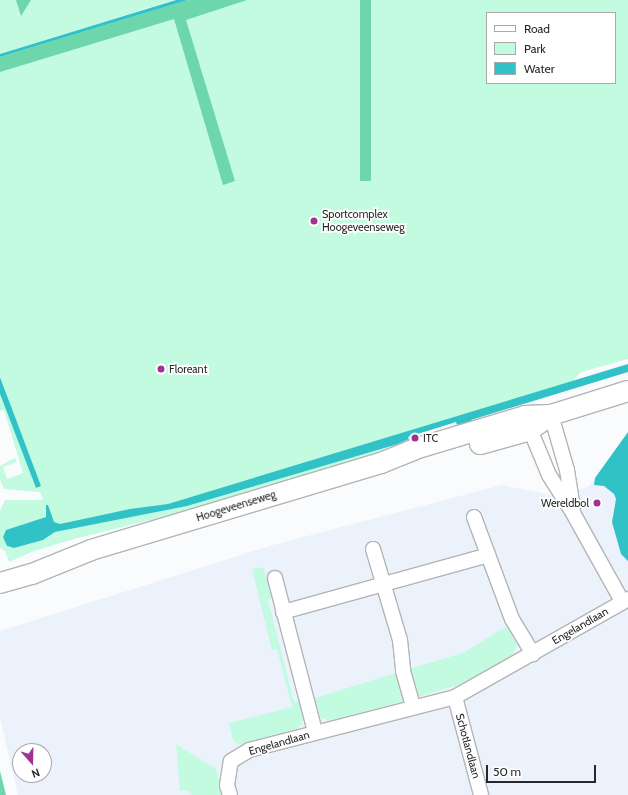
<!DOCTYPE html>
<style>
body{margin:0}
#map{position:relative;width:628px;height:795px;overflow:hidden;background:#f9fbfd;font-family:Cabin,sans-serif}
div>[style]{position:absolute}
.built>*{inset:0;background:#ebf2fb}
.green>*{inset:0;background:#c2fbe0}
.forest>*{inset:0;background:#6ed6ab;transform-origin:0 0}
.water>*{inset:0;background:#31c2c8}
.roads{filter:drop-shadow(1px 0 #b2b4b6) drop-shadow(-1px 0 #b2b4b6) drop-shadow(0 1px #b2b4b6) drop-shadow(0 -1px #b2b4b6)}
.street>*{height:14px;margin:-7px;padding:0 7px;transform-origin:7px;border-radius:7px;background:#fff}
.secondary>*{height:20px;margin:-10px;padding:0 10px;transform-origin:10px;border-radius:10px;background:#fff}
.dots>*{width:11px;height:11px;translate:-50% -50%;box-sizing:border-box;border:2px solid #fff;border-radius:50%}
span{translate:-50% -50%;white-space:nowrap;text-align:center;line-height:1.15;-webkit-text-stroke:3.5px #fff;paint-order:stroke}
.poi-label{font-size:11px;color:#272829}
.left{translate:0 -50%;text-align:left}
.right{translate:-100% -50%;text-align:right}
.street-label{font-size:11px;color:#272829}
.legend{position:absolute;left:486px;top:12px;width:130px;height:72px;box-sizing:border-box;background:#fff;border:1px solid #a9a9a9;margin:0;padding:5px 7px;list-style:none;font-size:12px;color:#272829}
.legend li{display:flex;align-items:center;gap:8px;height:20px}
.legend b{width:20px;border:1px solid #a9a9a9}
.north{position:absolute;left:12px;top:743px;width:40px;height:40px;box-sizing:border-box;background:#fff;border:1px solid #a9a9a9;border-radius:50%;rotate:160deg;font-size:11px;font-weight:700;line-height:16px;text-align:center;color:#272829}
.north::after{content:'';display:block;margin:auto;width:14px;height:18px;background:#a2328f;clip-path:polygon(50% 0,100% 100%,50% 72%,0 100%)}
.scale{position:absolute;left:486px;top:765px;width:110px;height:18px;box-sizing:border-box;border:2px solid #272829;border-top:0;padding-left:5px;font-size:12px;line-height:14px;white-space:nowrap;color:#272829;-webkit-text-stroke:3px #fff;paint-order:stroke}
</style>
<div id="map">
<div class="built">
<div style="clip-path:polygon(evenodd,628px 444px,628px 795px,18px 795px,0 718px,0 631px,273px 545px,502px 485px,557px 496px,588px 487px,628px 444px,20px 751px,44px 751px,44px 775px,20px 775px,20px 751px)"></div>
</div>
<div class="green">
<div style="clip-path:polygon(0 0,174px 0,0 54px)"></div>
<div style="clip-path:polygon(evenodd,188px 0,628px 0,628px 359px,581px 372px,569px 385px,176px 504px,53px 528px,44px 507px,46px 517px,5px 531px,3px 537px,8px 547px,14px 548px,43px 540px,55px 532px,187px 506px,398px 444px,368px 456px,174px 514px,74px 539px,34px 551px,9px 562px,5px 551px,0 548px,0 511px,5px 500px,43px 500px,40px 492px,4px 489px,0 480px,0 466px,15px 458px,17px 462px,3px 467px,7px 479px,23px 473px,4px 410px,0 411px,0 394px,36px 488px,39px 487px,0 375px,0 57px,188px 0,487px 13px,615px 13px,615px 83px,487px 83px,487px 13px)"></div>
<div style="clip-path:polygon(263px 567px,272px 598px,268px 600px,294px 702px,299px 701px,303px 720px,299px 728px,239px 745px,233px 740px,229px 723px,292px 707px,277px 649px,272px 650px,252px 569px)"></div>
<div style="clip-path:polygon(507px 626px,517px 645px,511px 658px,458px 685px,414px 698px,409px 669px,463px 653px)"></div>
<div style="clip-path:polygon(399px 672px,408px 700px,329px 721px,320px 717px,315px 698px)"></div>
<div style="clip-path:polygon(176px 744px,216px 769px,223px 795px,192px 795px,187px 790px,180px 791px)"></div>
</div>
<div class="forest">
<div style="clip-path:polygon(16px 0,31px 0,21px 16px)"></div>
<div style="clip-path:polygon(188px 0,247px 0,186px 20px,235px 181px,223px 185px,174px 19px,0 72px,0 57px)"></div>
<div style="left:360px;top:0;width:11px;height:181px"></div>
<div style="clip-path:polygon(0 771px,6px 795px,0 795px)"></div>
</div>
<div class="water">
<div style="clip-path:polygon(176px 0,188px 0,0 57px,0 54px)"></div>
<div style="clip-path:polygon(628px 364px,628px 372px,471px 420px,472px 423px,457px 425px,456px 422px,408px 437px,409px 439px,398px 444px,187px 506px,55px 532px,43px 540px,14px 548px,7px 546px,3px 537px,6px 530px,46px 517px,46px 505px,48px 505px,54px 522px,60px 524px,130px 509px,168px 504px)"></div>
<div style="clip-path:polygon(0 377px,41px 486px,36px 488px,0 394px)"></div>
<div style="clip-path:polygon(628px 432px,628px 561px,621px 554px,612px 522px,616px 499px,614px 494px,604px 486px,594px 485px,595px 478px)"></div>
</div>
<div class="roads">
<div class="street">
<div style="left:551px;top:415px;width:57px;rotate:73.8deg"></div>
<div style="left:567px;top:470px;width:38px;rotate:81deg"></div>
<div style="left:527px;top:422px;width:57px;rotate:67.5deg"></div>
<div style="left:549px;top:475px;width:45px;rotate:57.7deg"></div>
<div style="left:573px;top:513px;width:101px;rotate:60.9deg"></div>
<div style="left:474px;top:517px;width:109px;rotate:69.6deg"></div>
<div style="left:512px;top:619px;width:41px;rotate:59deg"></div>
<div style="left:373px;top:549px;width:95px;rotate:73.5deg"></div>
<div style="left:400px;top:640px;width:31px;rotate:84deg"></div>
<div style="left:403px;top:671px;width:37px;rotate:74deg"></div>
<div style="left:275px;top:578px;width:159px;rotate:75.4deg"></div>
<div style="left:283px;top:612px;width:213px;rotate:-15.5deg"></div>
<div style="left:455px;top:697px;width:101px;rotate:75.1deg"></div>
<div style="left:230px;top:795px;width:10px;rotate:-107deg"></div>
<div style="left:227px;top:785px;width:24px;rotate:-81deg"></div>
<div style="left:231px;top:761px;width:21px;rotate:-31deg"></div>
<div style="left:249px;top:750px;width:213px;rotate:-14.4deg"></div>
<div style="left:455px;top:697px;width:199px;rotate:-29.5deg"></div>
</div>
<div class="secondary">
<div style="left:480px;top:444px;width:52px;rotate:-15.6deg"></div>
<div style="left:530px;top:430px;width:26px;rotate:-36deg"></div>
<div style="left:0;top:583px;width:33px;rotate:-16deg"></div>
<div style="left:32px;top:574px;width:64px;rotate:-22.1deg"></div>
<div style="left:91px;top:550px;width:303px;rotate:-16.7deg"></div>
<div style="left:381px;top:463px;width:37px;rotate:-22deg"></div>
<div style="left:415px;top:449px;width:115px;rotate:-16.7deg"></div>
<div style="left:525px;top:416px;width:26px;rotate:-2deg"></div>
<div style="left:551px;top:415px;width:81px;rotate:-17.3deg"></div>
</div>
</div>
<div class="dots">
<div style="left:314px;top:221px;background:#a2328f"></div>
<div style="left:161px;top:369px;background:#a2328f"></div>
<div style="left:415px;top:438px;background:#a2328f"></div>
<div style="left:597px;top:503px;background:#a2328f"></div>
</div>
<div class="poi-label">
<span class="left" style="left:322px;top:221px">Sportcomplex<br>Hoogeveenseweg</span>
<span class="left" style="left:169px;top:369px">Floreant</span>
<span class="left" style="left:423px;top:438px">ITC</span>
<span class="right" style="left:589px;top:503px">Wereldbol</span>
</div>
<div class="street-label">
<span style="left:236px;top:506px;rotate:-17deg">Hoogeveenseweg</span>
<span style="left:580px;top:626px;rotate:-30deg">Engelandlaan</span>
<span style="left:279px;top:743px;rotate:-16deg">Engelandlaan</span>
<span style="left:468px;top:746px;rotate:75deg">Schotlandlaan</span>
</div>
<ul class="legend">
<li><b style="height:5px;background:#fff"></b>Road</li>
<li><b style="height:11px;background:#c2fbe0"></b>Park</li>
<li><b style="height:11px;background:#31c2c8"></b>Water</li>
</ul>
<div class="north">N</div>
<div class="scale">50 m</div>
</div>
